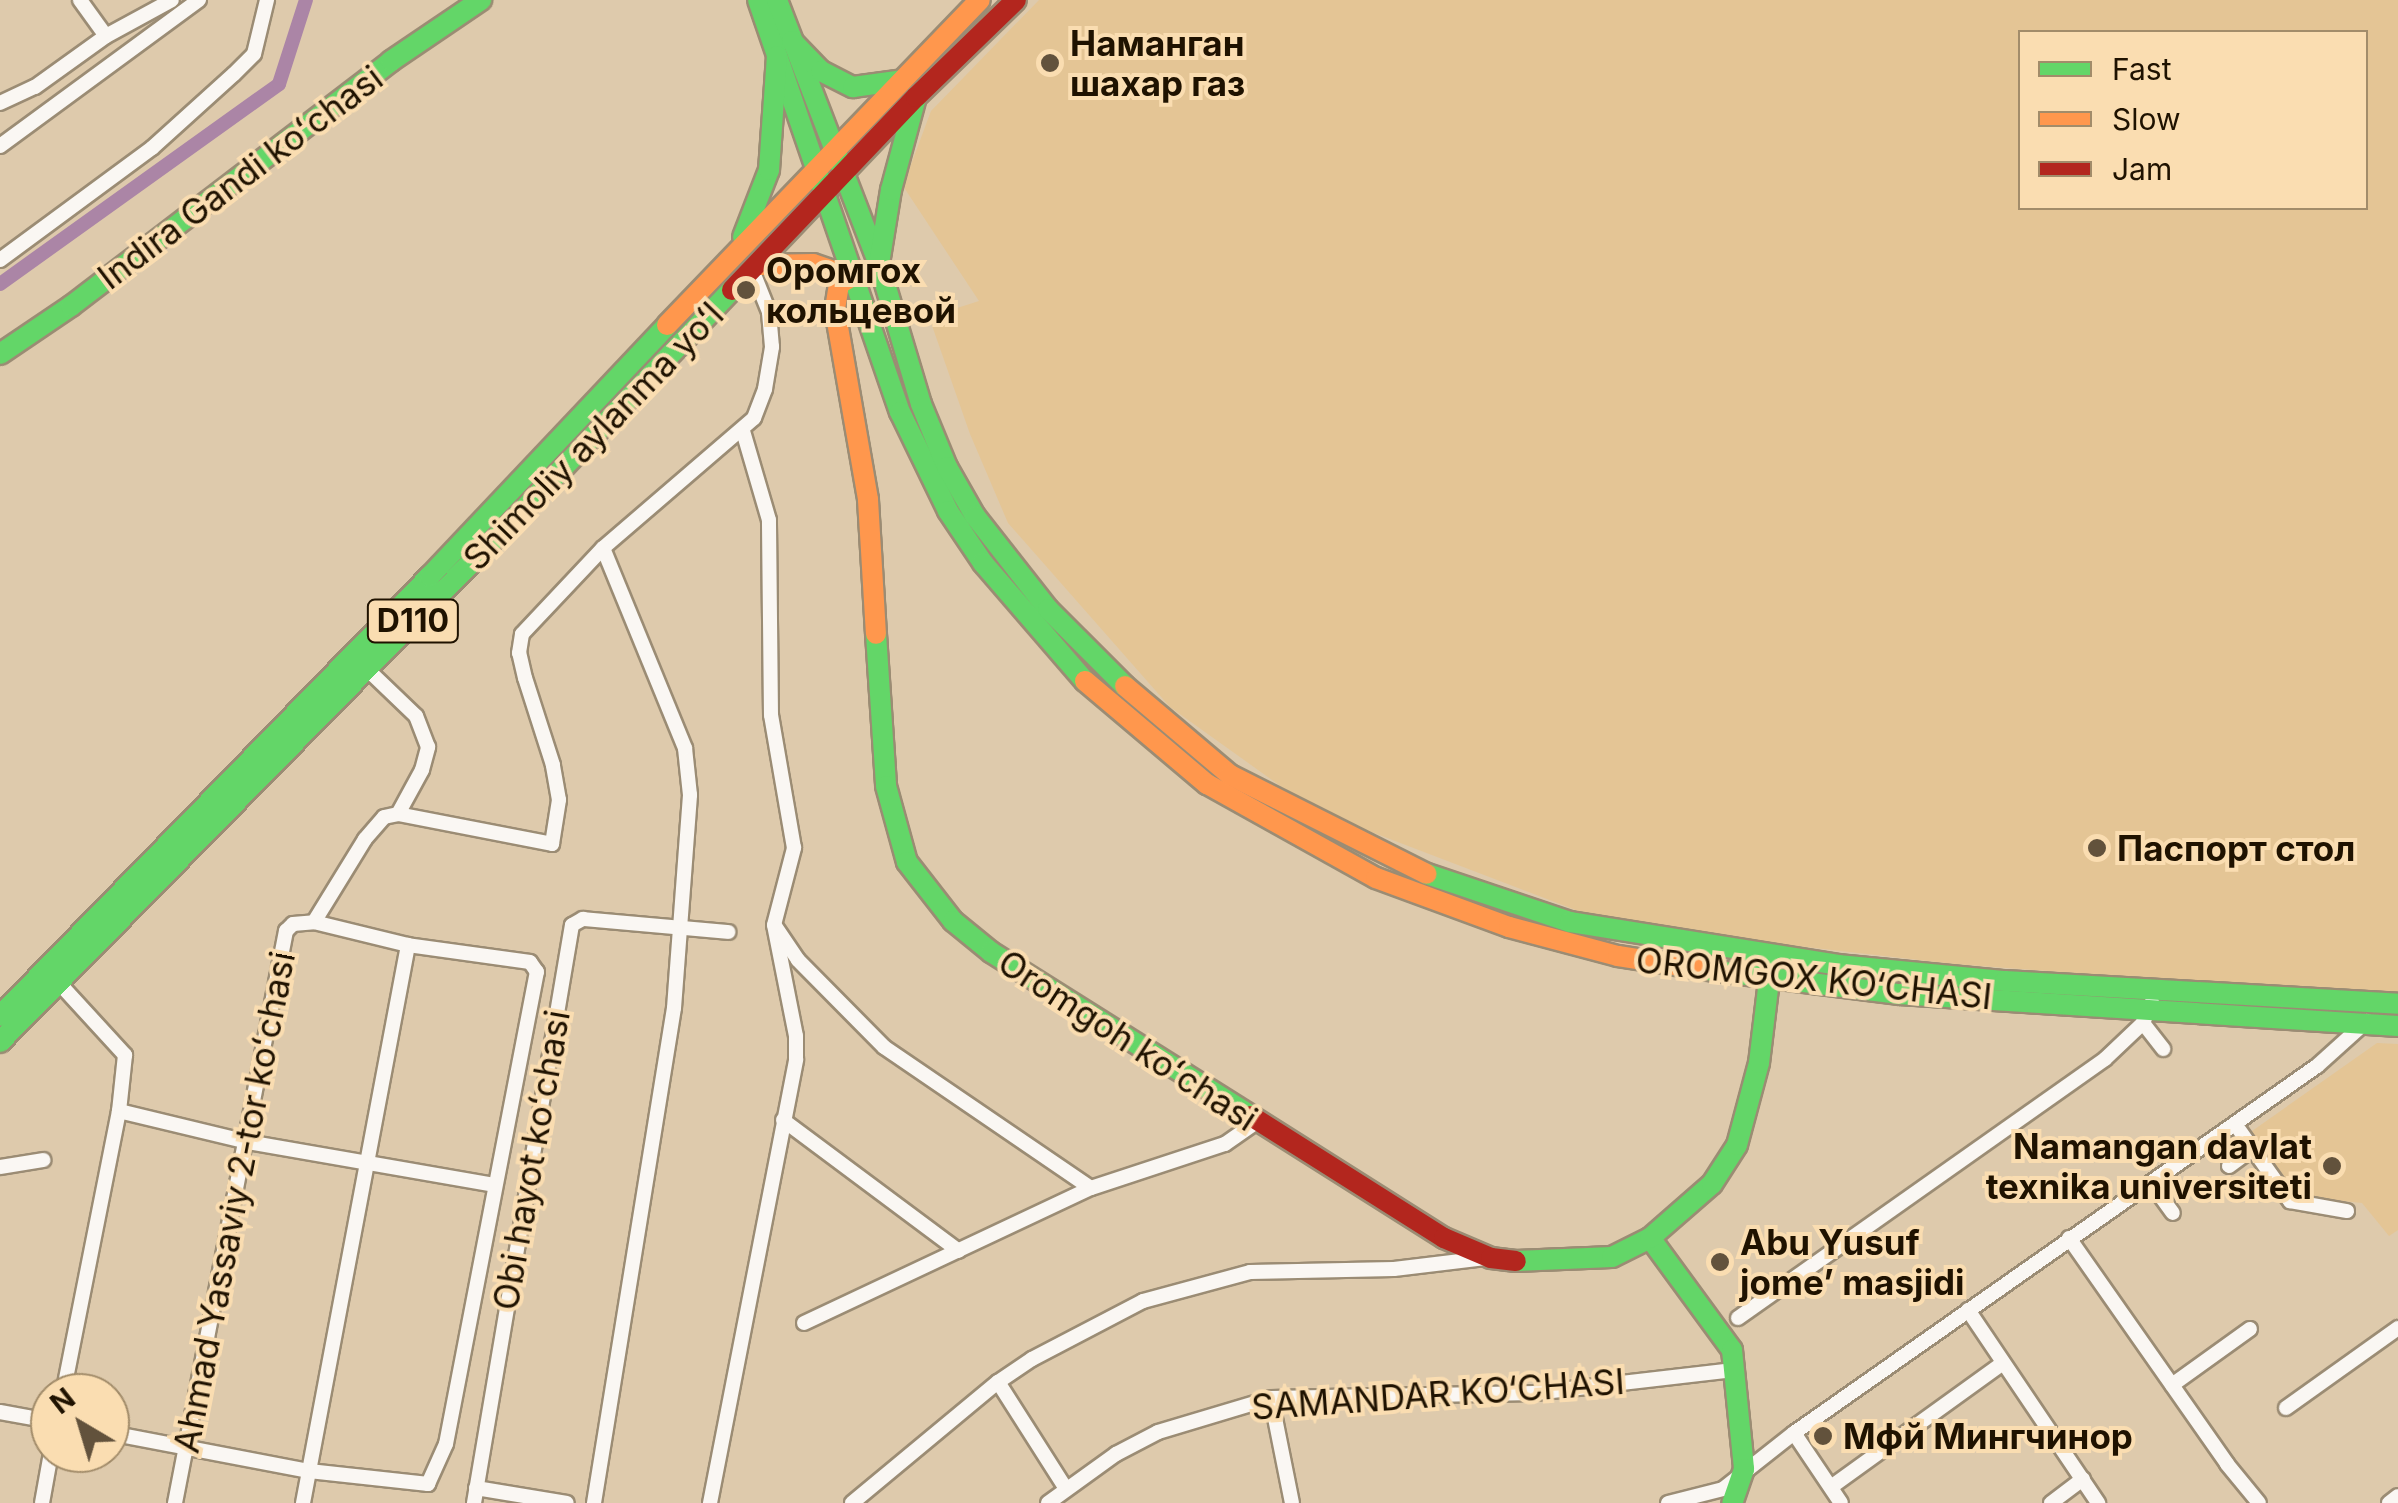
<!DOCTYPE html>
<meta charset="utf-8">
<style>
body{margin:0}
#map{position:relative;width:2398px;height:1503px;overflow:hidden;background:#decaac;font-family:Inter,sans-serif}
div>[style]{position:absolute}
.built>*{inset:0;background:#e4c595}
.canal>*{height:14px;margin:-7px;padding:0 7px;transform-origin:7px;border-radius:7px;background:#ab85a6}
.roads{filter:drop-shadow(2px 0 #9b8c74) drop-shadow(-2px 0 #9b8c74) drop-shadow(0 2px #9b8c74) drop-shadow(0 -2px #9b8c74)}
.street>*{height:14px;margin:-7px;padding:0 7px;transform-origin:7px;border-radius:7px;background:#faf7f3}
.fast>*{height:20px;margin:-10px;padding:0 10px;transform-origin:10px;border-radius:10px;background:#63d668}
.slow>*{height:20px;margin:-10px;padding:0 10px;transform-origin:10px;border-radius:10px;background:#ff974d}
.jam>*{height:20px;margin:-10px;padding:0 10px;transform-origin:10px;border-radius:10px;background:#b3261e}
.dots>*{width:28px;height:28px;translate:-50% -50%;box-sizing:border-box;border:5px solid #faddb1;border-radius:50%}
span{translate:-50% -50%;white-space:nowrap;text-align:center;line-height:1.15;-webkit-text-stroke:8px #faddb1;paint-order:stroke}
.shield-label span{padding:2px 8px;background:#faddb1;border:2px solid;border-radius:8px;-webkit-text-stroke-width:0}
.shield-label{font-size:32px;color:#1f1200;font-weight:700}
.poi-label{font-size:35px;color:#1f1200;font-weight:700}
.left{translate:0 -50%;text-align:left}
.right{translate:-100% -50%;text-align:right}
.street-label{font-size:35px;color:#1f1200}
.legend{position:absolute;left:2018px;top:30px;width:350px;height:180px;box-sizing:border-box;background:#faddb1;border:2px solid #a28c6a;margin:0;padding:12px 18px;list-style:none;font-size:30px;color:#1f1200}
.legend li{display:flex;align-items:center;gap:20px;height:50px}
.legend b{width:50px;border:2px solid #a28c6a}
.north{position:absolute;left:30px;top:1373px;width:100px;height:100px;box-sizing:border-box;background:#faddb1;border:2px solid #a28c6a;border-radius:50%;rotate:322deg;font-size:28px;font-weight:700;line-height:40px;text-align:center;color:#1f1200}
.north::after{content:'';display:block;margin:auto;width:35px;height:45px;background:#62523c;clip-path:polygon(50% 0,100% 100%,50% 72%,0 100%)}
</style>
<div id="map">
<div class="built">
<div style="clip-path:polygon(evenodd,1039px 0,2398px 0,2398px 997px,1954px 964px,1615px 925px,1314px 810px,1170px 707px,1008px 523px,970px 434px,929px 317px,979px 301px,903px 186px,931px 111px,1039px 0,2020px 32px,2366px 32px,2366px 208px,2020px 208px,2020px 32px)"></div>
<div style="clip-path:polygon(2377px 1043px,2398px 1044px,2398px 1230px,2389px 1236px,2362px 1203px,2287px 1195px,2245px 1136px)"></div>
</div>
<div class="canal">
<div style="left:0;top:284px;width:343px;rotate:-35.6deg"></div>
<div style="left:279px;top:84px;width:88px;rotate:-72.2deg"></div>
</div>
<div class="roads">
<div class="street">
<div style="left:80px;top:0;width:44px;rotate:54.2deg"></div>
<div style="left:0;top:103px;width:38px;rotate:-25deg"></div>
<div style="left:35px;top:87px;width:87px;rotate:-35.7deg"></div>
<div style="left:106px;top:36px;width:75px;rotate:-28.6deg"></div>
<div style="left:0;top:146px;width:247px;rotate:-36.3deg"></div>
<div style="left:0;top:260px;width:189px;rotate:-36.4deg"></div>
<div style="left:152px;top:148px;width:110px;rotate:-42.1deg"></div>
<div style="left:234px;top:74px;width:28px;rotate:-45deg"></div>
<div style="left:254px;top:54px;width:56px;rotate:-76.5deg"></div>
<div style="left:398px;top:814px;width:157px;rotate:11deg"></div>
<div style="left:552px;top:844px;width:45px;rotate:-81deg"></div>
<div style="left:559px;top:800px;width:36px;rotate:-100deg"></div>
<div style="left:553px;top:765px;width:91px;rotate:-107.8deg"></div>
<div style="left:525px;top:678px;width:26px;rotate:-103deg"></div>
<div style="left:519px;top:653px;width:19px;rotate:-81deg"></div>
<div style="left:522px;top:634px;width:118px;rotate:-46.7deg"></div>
<div style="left:603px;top:548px;width:199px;rotate:-40.7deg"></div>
<div style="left:754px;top:418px;width:31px;rotate:-69deg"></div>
<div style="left:765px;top:389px;width:43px;rotate:-80.5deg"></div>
<div style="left:772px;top:347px;width:35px;rotate:-95deg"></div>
<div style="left:769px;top:312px;width:43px;rotate:-111.8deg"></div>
<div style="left:775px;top:926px;width:41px;rotate:55.9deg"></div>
<div style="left:798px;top:960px;width:122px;rotate:45.3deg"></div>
<div style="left:884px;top:1047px;width:250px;rotate:34.3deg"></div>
<div style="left:59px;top:983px;width:98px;rotate:47.5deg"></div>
<div style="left:125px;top:1055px;width:56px;rotate:96.1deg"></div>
<div style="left:119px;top:1111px;width:288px;rotate:101.2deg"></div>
<div style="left:2143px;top:1023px;width:33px;rotate:52deg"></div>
<div style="left:119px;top:1111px;width:133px;rotate:13.5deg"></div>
<div style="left:248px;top:1142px;width:250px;rotate:9.9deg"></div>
<div style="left:783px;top:1120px;width:219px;rotate:36.7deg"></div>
<div style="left:2235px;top:1124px;width:95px;rotate:54.5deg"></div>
<div style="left:2290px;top:1201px;width:58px;rotate:10deg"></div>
<div style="left:2229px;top:1166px;width:29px;rotate:-36deg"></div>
<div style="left:0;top:1167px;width:44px;rotate:-9.2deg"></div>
<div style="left:2151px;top:1183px;width:37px;rotate:54deg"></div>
<div style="left:2069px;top:1238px;width:276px;rotate:55deg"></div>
<div style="left:2227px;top:1464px;width:50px;rotate:50.6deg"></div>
<div style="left:1968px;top:1310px;width:233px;rotate:56deg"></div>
<div style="left:1738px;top:1318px;width:449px;rotate:-35.2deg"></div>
<div style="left:2105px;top:1059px;width:52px;rotate:-43.5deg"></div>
<div style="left:2143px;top:1023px;width:23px;rotate:-67deg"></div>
<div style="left:804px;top:1323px;width:317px;rotate:-25.2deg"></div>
<div style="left:1091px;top:1188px;width:141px;rotate:-18.2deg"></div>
<div style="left:1225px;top:1144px;width:38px;rotate:-35deg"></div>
<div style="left:998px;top:1382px;width:125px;rotate:57.5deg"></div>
<div style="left:2172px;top:1385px;width:96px;rotate:-35.7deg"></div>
<div style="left:1271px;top:1398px;width:107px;rotate:78.7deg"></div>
<div style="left:2286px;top:1408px;width:138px;rotate:-35.5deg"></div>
<div style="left:0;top:1412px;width:51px;rotate:10.2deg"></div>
<div style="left:110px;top:1433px;width:203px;rotate:10.8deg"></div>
<div style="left:309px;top:1471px;width:120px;rotate:6.2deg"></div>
<div style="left:428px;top:1484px;width:44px;rotate:-65.8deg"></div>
<div style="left:446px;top:1444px;width:481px;rotate:-79.1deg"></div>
<div style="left:537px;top:972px;width:12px;rotate:-125deg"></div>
<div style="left:530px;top:962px;width:123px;rotate:-172.1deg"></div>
<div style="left:408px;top:945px;width:97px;rotate:-166.3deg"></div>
<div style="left:314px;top:922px;width:97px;rotate:-58.4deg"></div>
<div style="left:365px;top:839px;width:29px;rotate:-49deg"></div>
<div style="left:384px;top:817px;width:14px;rotate:-12deg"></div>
<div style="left:398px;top:814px;width:50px;rotate:-61.4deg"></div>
<div style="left:422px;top:770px;width:24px;rotate:-75deg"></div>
<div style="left:428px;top:747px;width:33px;rotate:-111deg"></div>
<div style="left:416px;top:716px;width:69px;rotate:-136.2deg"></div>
<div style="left:1794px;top:1433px;width:84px;rotate:56.1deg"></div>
<div style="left:1831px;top:1487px;width:212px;rotate:-35.8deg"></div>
<div style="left:476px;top:1488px;width:92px;rotate:9.4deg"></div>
<div style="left:42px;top:1503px;width:51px;rotate:-79.8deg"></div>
<div style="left:175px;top:1503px;width:583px;rotate:-79.02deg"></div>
<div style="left:286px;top:931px;width:10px;rotate:-45deg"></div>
<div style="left:293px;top:924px;width:21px;rotate:-5deg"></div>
<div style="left:303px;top:1503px;width:568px;rotate:-79.34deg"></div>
<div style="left:474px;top:1503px;width:586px;rotate:-80.38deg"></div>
<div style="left:572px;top:925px;width:13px;rotate:-29deg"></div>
<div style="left:583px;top:919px;width:146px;rotate:5.1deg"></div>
<div style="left:594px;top:1503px;width:501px;rotate:-80.82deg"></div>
<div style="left:674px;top:1008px;width:214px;rotate:-85.7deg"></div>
<div style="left:690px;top:795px;width:47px;rotate:-96.1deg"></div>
<div style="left:685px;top:748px;width:216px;rotate:-112.3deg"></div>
<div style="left:710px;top:1503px;width:452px;rotate:-79deg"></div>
<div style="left:796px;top:1059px;width:23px;rotate:-90deg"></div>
<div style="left:796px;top:1036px;width:113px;rotate:-101.2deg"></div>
<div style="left:774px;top:925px;width:80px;rotate:-75.4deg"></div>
<div style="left:794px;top:848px;width:135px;rotate:-99.8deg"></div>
<div style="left:771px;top:715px;width:195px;rotate:-90.6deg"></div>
<div style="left:769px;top:520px;width:93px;rotate:-106.3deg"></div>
<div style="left:852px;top:1503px;width:190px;rotate:-39.7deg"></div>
<div style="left:998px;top:1382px;width:41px;rotate:-34.1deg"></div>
<div style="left:1032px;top:1359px;width:125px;rotate:-27.6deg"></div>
<div style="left:1143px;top:1301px;width:111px;rotate:-15.2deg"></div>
<div style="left:1250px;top:1272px;width:144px;rotate:-1.2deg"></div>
<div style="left:1394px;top:1269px;width:92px;rotate:-6.9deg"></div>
<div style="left:1048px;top:1503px;width:84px;rotate:-35.8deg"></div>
<div style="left:1116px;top:1454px;width:47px;rotate:-27.6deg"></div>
<div style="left:1158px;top:1432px;width:118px;rotate:-16.7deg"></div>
<div style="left:1271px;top:1398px;width:264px;rotate:-1.1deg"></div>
<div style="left:1535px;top:1393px;width:200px;rotate:-6.6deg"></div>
<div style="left:1668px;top:1503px;width:57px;rotate:-14.3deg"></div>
<div style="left:1723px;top:1489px;width:90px;rotate:-38.3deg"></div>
<div style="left:1794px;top:1433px;width:639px;rotate:-35.06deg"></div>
<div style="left:2317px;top:1066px;width:67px;rotate:-42deg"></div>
<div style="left:2051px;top:1503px;width:40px;rotate:-37deg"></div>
<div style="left:2389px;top:1503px;width:11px;rotate:-38deg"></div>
</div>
<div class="fast">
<div style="left:758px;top:0;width:436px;rotate:71deg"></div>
<div style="left:900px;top:412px;width:110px;rotate:64.1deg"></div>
<div style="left:948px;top:511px;width:63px;rotate:56.1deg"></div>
<div style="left:983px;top:563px;width:156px;rotate:49.2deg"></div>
<div style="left:777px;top:0;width:283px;rotate:68.9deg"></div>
<div style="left:879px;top:264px;width:146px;rotate:73.3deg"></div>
<div style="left:921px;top:404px;width:68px;rotate:67.6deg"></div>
<div style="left:947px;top:467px;width:56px;rotate:60.3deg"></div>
<div style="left:975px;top:516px;width:118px;rotate:51.9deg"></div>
<div style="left:1048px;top:609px;width:109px;rotate:45deg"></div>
<div style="left:792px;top:41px;width:42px;rotate:46deg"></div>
<div style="left:821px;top:71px;width:36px;rotate:27deg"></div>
<div style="left:853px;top:87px;width:50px;rotate:-8deg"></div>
<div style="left:743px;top:237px;width:72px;rotate:-68.8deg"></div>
<div style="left:769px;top:170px;width:114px;rotate:-86deg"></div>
<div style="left:879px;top:264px;width:75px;rotate:-80.8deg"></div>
<div style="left:891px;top:190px;width:92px;rotate:-74.9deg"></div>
<div style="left:0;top:354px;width:86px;rotate:-34.1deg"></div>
<div style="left:71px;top:306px;width:403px;rotate:-37.4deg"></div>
<div style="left:391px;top:61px;width:109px;rotate:-34.1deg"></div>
<div style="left:876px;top:634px;width:152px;rotate:86.2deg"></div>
<div style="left:886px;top:786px;width:79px;rotate:74.6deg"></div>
<div style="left:907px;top:862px;width:75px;rotate:52.1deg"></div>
<div style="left:953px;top:921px;width:49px;rotate:39.2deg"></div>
<div style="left:991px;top:952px;width:307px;rotate:32.2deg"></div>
<div style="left:1427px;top:874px;width:151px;rotate:18.6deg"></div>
<div style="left:1570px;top:922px;width:271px;rotate:9.1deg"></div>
<div style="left:1838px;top:965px;width:168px;rotate:5.5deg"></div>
<div style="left:2005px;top:981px;width:394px;rotate:3.3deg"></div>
<div style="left:1700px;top:969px;width:201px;rotate:7.2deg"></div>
<div style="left:1899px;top:994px;width:500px;rotate:3.67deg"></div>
<div style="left:0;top:1016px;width:615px;rotate:-45.66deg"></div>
<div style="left:430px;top:576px;width:345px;rotate:-46.6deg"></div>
<div style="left:0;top:1042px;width:746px;rotate:-45.49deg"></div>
<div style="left:523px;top:510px;width:303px;rotate:-46.5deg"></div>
<div style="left:1650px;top:1238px;width:139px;rotate:53.8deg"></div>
<div style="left:1732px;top:1350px;width:120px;rotate:84.2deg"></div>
<div style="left:1744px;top:1469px;width:36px;rotate:109deg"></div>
<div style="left:1516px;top:1261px;width:96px;rotate:-2.4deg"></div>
<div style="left:1612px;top:1257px;width:42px;rotate:-26.6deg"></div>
<div style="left:1650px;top:1238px;width:82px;rotate:-41.1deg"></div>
<div style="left:1712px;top:1184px;width:46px;rotate:-57.3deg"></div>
<div style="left:1737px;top:1145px;width:85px;rotate:-75deg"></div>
<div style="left:1759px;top:1063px;width:84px;rotate:-83.1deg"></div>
</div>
<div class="slow">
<div style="left:760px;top:265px;width:53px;rotate:-1.1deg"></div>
<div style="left:813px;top:264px;width:40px;rotate:18.9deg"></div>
<div style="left:851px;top:277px;width:14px;rotate:150deg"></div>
<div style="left:839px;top:284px;width:26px;rotate:99deg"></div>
<div style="left:835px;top:310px;width:193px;rotate:80.1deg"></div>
<div style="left:868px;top:500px;width:134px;rotate:86.6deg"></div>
<div style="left:667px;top:325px;width:451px;rotate:-46.1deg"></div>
<div style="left:1085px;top:681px;width:160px;rotate:40.2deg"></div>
<div style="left:1207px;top:784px;width:193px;rotate:29.1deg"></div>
<div style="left:1376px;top:878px;width:142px;rotate:20.2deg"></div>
<div style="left:1509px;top:927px;width:113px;rotate:14.9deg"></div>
<div style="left:1618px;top:956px;width:83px;rotate:9deg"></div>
<div style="left:1125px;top:686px;width:138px;rotate:40.3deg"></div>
<div style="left:1230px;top:775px;width:220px;rotate:26.7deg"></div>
</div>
<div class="jam">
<div style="left:732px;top:290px;width:267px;rotate:-46.4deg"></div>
<div style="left:916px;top:97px;width:139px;rotate:-44.1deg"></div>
<div style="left:1251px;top:1116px;width:228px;rotate:32.3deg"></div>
<div style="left:1444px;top:1238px;width:51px;rotate:23.1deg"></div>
<div style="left:1491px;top:1258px;width:25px;rotate:7deg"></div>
</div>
</div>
<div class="dots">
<div style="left:1050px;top:63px;background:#62523c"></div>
<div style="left:746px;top:290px;background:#62523c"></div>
<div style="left:2097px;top:848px;background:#62523c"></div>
<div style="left:2332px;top:1166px;background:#62523c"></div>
<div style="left:1720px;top:1262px;background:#62523c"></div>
<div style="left:1823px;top:1436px;background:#62523c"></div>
</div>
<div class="shield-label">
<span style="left:413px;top:621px">D110</span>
</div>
<div class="poi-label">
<span class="left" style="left:1070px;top:63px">Наманган<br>шахар газ</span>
<span class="left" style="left:766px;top:290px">Оромгох<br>кольцевой</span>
<span class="left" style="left:2117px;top:848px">Паспорт стол</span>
<span class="right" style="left:2312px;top:1166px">Namangan davlat<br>texnika universiteti</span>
<span class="left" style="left:1740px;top:1262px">Abu Yusuf<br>jome’ masjidi</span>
<span class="left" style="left:1843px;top:1436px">Мфй Мингчинор</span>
</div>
<div class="street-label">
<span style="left:240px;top:177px;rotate:-37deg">Indira Gandi koʻchasi</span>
<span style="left:593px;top:436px;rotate:-46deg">Shimoliy aylanma yoʻl</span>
<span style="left:1814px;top:978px;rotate:6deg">OROMGOX KO‘CHASI</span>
<span style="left:1128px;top:1040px;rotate:33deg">Oromgoh koʻchasi</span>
<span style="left:531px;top:1160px;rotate:-80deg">Obi hayot koʻchasi</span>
<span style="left:234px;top:1202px;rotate:-79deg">Ahmad Yassaviy 2-tor koʻchasi</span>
<span style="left:1438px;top:1394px;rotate:-4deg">SAMANDAR KO‘CHASI</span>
</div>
<ul class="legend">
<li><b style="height:12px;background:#63d668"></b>Fast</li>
<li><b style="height:12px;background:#ff974d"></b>Slow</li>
<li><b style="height:12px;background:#b3261e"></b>Jam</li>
</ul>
<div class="north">N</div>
</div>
